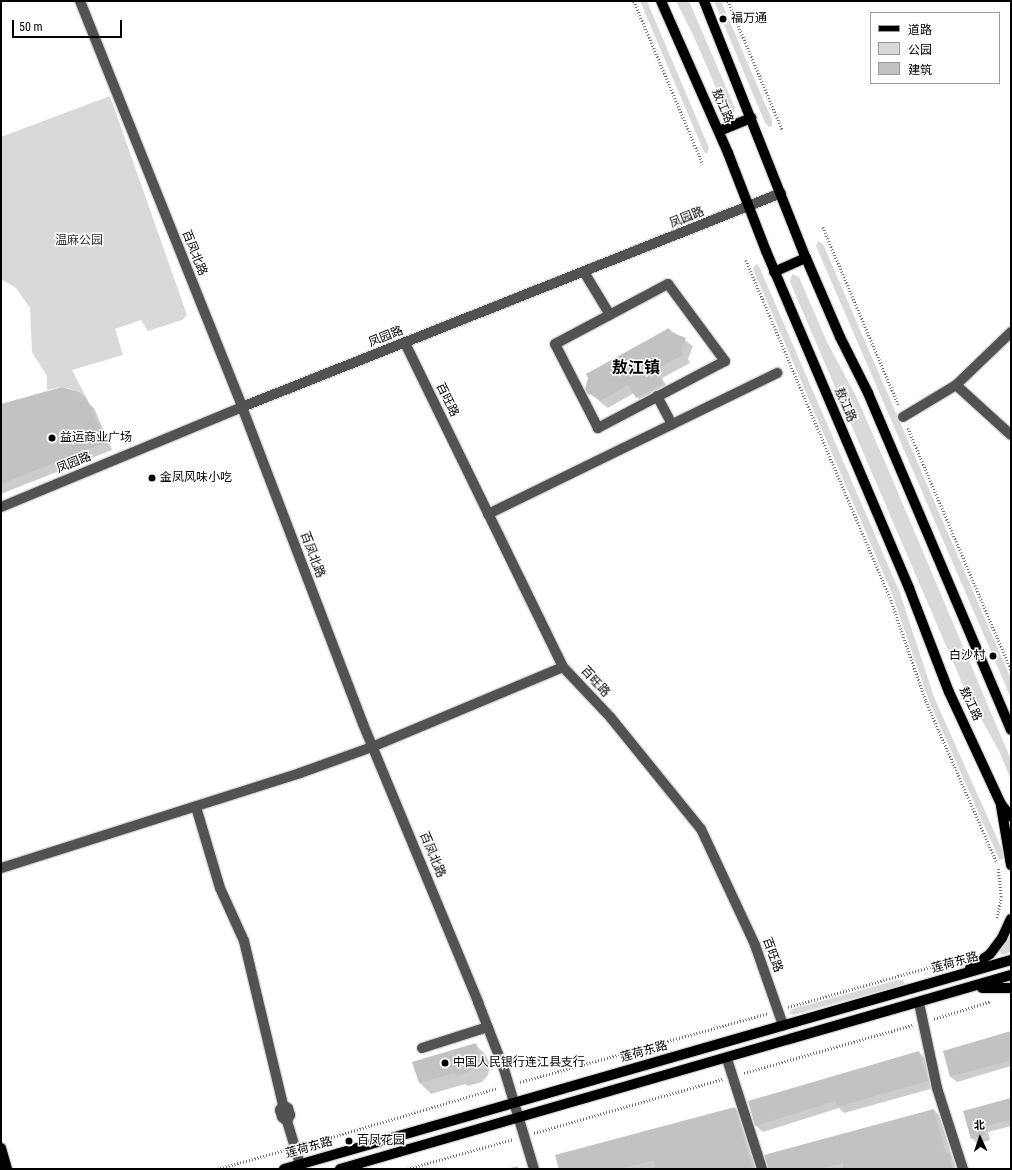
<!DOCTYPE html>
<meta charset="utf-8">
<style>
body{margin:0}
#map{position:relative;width:1012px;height:1170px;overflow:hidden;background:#fff;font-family:"Roboto Condensed","Noto Sans SC",sans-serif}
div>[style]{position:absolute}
.green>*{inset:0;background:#d9d9d9}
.shadow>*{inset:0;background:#0003}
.building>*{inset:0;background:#c2c2c2}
.path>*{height:2.5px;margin-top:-1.25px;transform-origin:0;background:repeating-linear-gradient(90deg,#747474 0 1px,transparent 0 3px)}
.roads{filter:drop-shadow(1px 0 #dbdbdb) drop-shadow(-1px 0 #dbdbdb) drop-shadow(0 1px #dbdbdb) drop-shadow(0 -1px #dbdbdb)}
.minor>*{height:10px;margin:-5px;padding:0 5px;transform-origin:5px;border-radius:5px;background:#525252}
.major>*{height:10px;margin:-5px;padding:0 5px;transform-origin:5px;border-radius:5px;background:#000}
.dots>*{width:11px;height:11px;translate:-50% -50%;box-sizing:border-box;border:2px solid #fff;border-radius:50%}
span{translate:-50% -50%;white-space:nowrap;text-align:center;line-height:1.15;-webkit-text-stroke:3px #fff;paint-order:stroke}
.poi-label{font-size:12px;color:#000}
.left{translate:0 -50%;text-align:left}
.right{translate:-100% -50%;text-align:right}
.street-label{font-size:12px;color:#000}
.park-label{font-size:12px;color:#303030}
.district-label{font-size:16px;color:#000;font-weight:700}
.frame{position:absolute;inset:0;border:2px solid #000;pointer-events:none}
.legend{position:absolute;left:870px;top:12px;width:130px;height:72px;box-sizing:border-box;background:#fff;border:1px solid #999;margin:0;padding:5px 7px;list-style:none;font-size:12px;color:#000}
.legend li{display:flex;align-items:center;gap:8px;height:20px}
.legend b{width:20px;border:1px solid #999}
.north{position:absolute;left:960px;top:1118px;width:40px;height:40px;-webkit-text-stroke:3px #fff;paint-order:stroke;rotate:357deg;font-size:11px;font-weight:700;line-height:16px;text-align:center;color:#000}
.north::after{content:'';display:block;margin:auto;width:14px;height:18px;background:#000;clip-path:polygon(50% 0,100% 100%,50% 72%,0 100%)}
.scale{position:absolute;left:12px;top:20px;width:110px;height:18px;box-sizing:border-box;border:2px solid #000;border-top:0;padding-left:5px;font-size:12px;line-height:14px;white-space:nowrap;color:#000;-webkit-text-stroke:3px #fff;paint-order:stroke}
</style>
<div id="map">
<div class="green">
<div style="clip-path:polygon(640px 1px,647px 1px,709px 148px,707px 154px,704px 152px)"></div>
<div style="clip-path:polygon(676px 1px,689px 1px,735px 108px,733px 116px,726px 111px,694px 37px)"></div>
<div style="clip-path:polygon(714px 1px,721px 1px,772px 120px,772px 126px,769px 127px,765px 123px)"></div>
<div style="clip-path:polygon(110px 96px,187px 315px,182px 320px,148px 331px,141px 320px,115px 329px,123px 355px,72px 370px,87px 399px,71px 389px,62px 387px,47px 390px,47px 376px,32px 352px,30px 308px,16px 288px,1px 279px,1px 137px)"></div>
<div style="clip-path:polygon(818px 241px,823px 244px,1011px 679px,1011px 698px,816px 246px)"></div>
<div style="clip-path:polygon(756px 264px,759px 266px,900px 593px,934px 697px,1005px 856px,1002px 860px,999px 859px,929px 701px,891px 591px,753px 269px)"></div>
<div style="clip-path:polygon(792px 274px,799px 277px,827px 342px,857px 398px,888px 469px,1011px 760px,1011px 780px,999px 751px,965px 690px,790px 282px)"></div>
<div style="clip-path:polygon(1011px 930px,1011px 952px,1002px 955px,999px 950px)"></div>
<div style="clip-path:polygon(898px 980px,903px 980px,905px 984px,793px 1015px,789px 1013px,792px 1009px)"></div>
</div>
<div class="shadow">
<div style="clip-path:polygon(669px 329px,693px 346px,688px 359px,690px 363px,662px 378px,669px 391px,644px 405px,634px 393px,608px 408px,589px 393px)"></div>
<div style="clip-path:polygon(78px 393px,94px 408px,112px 450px,1px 494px,1px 406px)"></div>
<div style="clip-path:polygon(1011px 1032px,1011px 1066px,957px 1082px,951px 1077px,944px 1052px)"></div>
<div style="clip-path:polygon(475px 1044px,486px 1055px,490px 1065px,488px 1075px,482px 1082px,468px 1086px,465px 1084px,431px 1094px,420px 1083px,414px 1062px)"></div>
<div style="clip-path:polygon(919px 1052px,926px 1059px,934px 1088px,844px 1113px,839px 1108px,763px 1132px,756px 1126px,749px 1102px)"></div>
<div style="clip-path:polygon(1011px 1099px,1011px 1126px,988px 1132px,990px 1140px,977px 1144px,972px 1138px,964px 1112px)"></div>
<div style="clip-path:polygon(735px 1108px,741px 1114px,757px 1169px,560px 1169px)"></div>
<div style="clip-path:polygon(934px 1110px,939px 1115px,956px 1169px,769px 1169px)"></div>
<div style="clip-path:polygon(517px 1166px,520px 1169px,507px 1169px)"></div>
</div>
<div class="building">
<div style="clip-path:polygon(669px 328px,671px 332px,686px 338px,681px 351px,683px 355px,655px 370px,663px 384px,636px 398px,628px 385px,600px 401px,598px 397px,588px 394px,585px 389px,588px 378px,586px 374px)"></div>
<div style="clip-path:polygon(62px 387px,79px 392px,87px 399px,106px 442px,1px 484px,1px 404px)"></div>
<div style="clip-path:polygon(1011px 1031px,1011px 1060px,950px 1077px,943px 1051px)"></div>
<div style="clip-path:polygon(476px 1043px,479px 1054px,477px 1064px,471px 1071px,456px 1076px,455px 1073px,419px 1083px,412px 1062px)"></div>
<div style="clip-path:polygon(919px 1051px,928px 1081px,837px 1107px,835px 1101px,755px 1126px,748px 1101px)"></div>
<div style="clip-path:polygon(1011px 1098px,1011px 1119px,983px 1127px,985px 1135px,971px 1139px,963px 1111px)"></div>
<div style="clip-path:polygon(735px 1107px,749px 1157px,755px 1169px,655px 1169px,654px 1160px,621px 1169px,559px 1169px,555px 1155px)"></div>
<div style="clip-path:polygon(934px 1109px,946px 1154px,949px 1153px,953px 1169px,843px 1169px,843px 1163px,821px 1169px,768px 1169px,764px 1155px)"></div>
</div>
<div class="path">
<div style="left:634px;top:1px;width:177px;rotate:67.1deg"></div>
<div style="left:728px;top:1px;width:141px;rotate:67.1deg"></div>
<div style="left:823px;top:227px;width:194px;rotate:67deg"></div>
<div style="left:746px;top:260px;width:366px;rotate:66.9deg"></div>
<div style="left:890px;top:597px;width:110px;rotate:70.9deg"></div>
<div style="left:926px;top:701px;width:177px;rotate:66.3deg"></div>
<div style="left:908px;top:428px;width:263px;rotate:66.9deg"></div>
<div style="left:997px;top:918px;width:21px;rotate:-79deg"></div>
<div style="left:1001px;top:897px;width:29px;rotate:-96deg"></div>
<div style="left:788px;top:1007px;width:181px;rotate:-15.7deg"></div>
<div style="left:934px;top:1019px;width:60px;rotate:-17.5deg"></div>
<div style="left:744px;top:1073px;width:175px;rotate:-15.9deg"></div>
<div style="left:520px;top:1082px;width:257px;rotate:-15.5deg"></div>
<div style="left:534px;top:1133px;width:196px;rotate:-16deg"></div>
<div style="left:305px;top:1145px;width:201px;rotate:-16.5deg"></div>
<div style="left:217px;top:1169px;width:71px;rotate:-15.6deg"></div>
<div style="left:407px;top:1169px;width:111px;rotate:-15.7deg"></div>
</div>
<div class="roads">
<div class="minor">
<div style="left:80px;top:1px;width:437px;rotate:68.2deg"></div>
<div style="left:242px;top:407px;width:339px;rotate:69.1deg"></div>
<div style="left:363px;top:724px;width:301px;rotate:67.5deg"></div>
<div style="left:478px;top:1002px;width:72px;rotate:68.8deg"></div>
<div style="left:504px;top:1069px;width:104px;rotate:73.3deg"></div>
<div style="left:584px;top:272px;width:50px;rotate:58.8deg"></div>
<div style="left:668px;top:284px;width:96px;rotate:53.5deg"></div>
<div style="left:725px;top:361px;width:144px;rotate:152.2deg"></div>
<div style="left:598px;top:428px;width:94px;rotate:-117.1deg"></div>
<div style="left:555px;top:344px;width:128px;rotate:-28deg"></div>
<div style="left:405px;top:343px;width:360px;rotate:64deg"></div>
<div style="left:563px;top:667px;width:70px;rotate:46.7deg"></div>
<div style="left:611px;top:718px;width:143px;rotate:51deg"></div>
<div style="left:701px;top:829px;width:128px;rotate:65deg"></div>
<div style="left:755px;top:945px;width:85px;rotate:70.7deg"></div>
<div style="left:956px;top:385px;width:74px;rotate:42.3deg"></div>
<div style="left:657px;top:396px;width:32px;rotate:62deg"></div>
<div style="left:903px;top:417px;width:62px;rotate:-31.1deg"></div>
<div style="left:956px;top:385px;width:76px;rotate:-43.9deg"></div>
<div style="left:1px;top:507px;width:261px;rotate:-22.5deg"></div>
<div style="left:242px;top:407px;width:580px;rotate:-21.65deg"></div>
<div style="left:488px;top:514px;width:322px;rotate:-26deg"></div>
<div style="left:196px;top:807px;width:84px;rotate:73.5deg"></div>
<div style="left:220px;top:888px;width:58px;rotate:65.6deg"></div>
<div style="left:244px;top:941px;width:169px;rotate:76.6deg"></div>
<div style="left:283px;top:1105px;width:6px;rotate:121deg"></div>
<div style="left:280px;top:1110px;width:7px;rotate:74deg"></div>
<div style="left:282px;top:1117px;width:6px;rotate:39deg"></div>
<div style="left:287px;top:1121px;width:7px;rotate:-63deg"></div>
<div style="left:290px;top:1115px;width:7px;rotate:-106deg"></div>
<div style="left:288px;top:1108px;width:6px;rotate:-149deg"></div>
<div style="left:1px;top:868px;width:314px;rotate:-17.6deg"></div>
<div style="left:300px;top:773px;width:77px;rotate:-19.9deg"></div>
<div style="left:372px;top:747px;width:207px;rotate:-22.7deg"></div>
<div style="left:919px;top:1003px;width:87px;rotate:78deg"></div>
<div style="left:937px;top:1088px;width:85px;rotate:72.2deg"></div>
<div style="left:422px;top:1048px;width:69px;rotate:-17.7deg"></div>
<div style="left:727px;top:1059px;width:115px;rotate:72.3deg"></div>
<div style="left:287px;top:1121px;width:45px;rotate:73.2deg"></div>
</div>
<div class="major">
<div style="left:661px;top:1px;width:166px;rotate:66.2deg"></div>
<div style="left:728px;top:153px;width:105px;rotate:68.8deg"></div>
<div style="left:766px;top:251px;width:366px;rotate:67deg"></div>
<div style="left:909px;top:588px;width:111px;rotate:69deg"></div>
<div style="left:949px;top:692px;width:123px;rotate:65.1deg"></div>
<div style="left:1001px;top:804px;width:16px;rotate:52deg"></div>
<div style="left:704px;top:1px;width:277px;rotate:68.4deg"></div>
<div style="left:806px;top:258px;width:86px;rotate:66.7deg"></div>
<div style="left:840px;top:337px;width:63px;rotate:63.4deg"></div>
<div style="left:868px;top:393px;width:366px;rotate:67deg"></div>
<div style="left:719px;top:131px;width:35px;rotate:-22deg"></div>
<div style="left:774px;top:272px;width:35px;rotate:-24deg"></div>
<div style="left:1001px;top:806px;width:60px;rotate:80.4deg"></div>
<div style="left:970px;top:968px;width:24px;rotate:-35deg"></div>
<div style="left:990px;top:954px;width:20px;rotate:-53deg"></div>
<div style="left:1002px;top:938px;width:21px;rotate:-65deg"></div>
<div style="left:982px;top:988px;width:29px"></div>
<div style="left:1px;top:1148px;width:22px;rotate:74deg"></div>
<div style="left:284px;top:1169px;width:756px;rotate:-16.04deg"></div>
<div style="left:340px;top:1169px;width:698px;rotate:-16.13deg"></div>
</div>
</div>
<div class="dots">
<div style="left:723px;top:19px;background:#000"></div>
<div style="left:52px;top:438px;background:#000"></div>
<div style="left:152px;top:478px;background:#000"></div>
<div style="left:993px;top:656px;background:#000"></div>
<div style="left:445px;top:1063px;background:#000"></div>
<div style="left:349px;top:1141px;background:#000"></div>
</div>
<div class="poi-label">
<span class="left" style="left:731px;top:19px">福万通</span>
<span class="left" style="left:60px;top:438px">益运商业广场</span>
<span class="left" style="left:160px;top:478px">金凤风味小吃</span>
<span class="right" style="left:985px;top:656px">白沙村</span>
<span class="left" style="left:453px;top:1063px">中国人民银行连江县支行</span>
<span class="left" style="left:357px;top:1141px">百凤花园</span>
</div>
<div class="street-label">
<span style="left:722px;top:106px;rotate:67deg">敖江路</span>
<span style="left:687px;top:218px;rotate:-22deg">凤园路</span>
<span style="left:194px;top:253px;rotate:68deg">百凤北路</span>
<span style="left:386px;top:337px;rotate:-22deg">凤园路</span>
<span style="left:447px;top:400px;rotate:64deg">百旺路</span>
<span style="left:845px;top:405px;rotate:67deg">敖江路</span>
<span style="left:74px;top:463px;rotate:-22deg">凤园路</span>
<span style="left:312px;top:555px;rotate:69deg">百凤北路</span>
<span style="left:595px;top:682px;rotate:47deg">百旺路</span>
<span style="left:970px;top:704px;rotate:65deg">敖江路</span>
<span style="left:432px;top:855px;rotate:67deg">百凤北路</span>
<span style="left:772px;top:955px;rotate:70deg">百旺路</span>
<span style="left:955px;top:963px;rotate:-16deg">莲荷东路</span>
<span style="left:644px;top:1052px;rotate:-16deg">莲荷东路</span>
<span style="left:309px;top:1148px;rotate:-16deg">莲荷东路</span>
</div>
<div class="park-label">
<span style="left:79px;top:241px">温麻公园</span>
</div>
<div class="district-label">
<span style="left:636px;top:368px">敖江镇</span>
</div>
<div class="frame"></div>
<ul class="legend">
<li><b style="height:5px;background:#000"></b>道路</li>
<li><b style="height:11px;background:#d9d9d9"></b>公园</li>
<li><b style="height:11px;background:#c2c2c2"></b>建筑</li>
</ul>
<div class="north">北</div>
<div class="scale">50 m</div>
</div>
